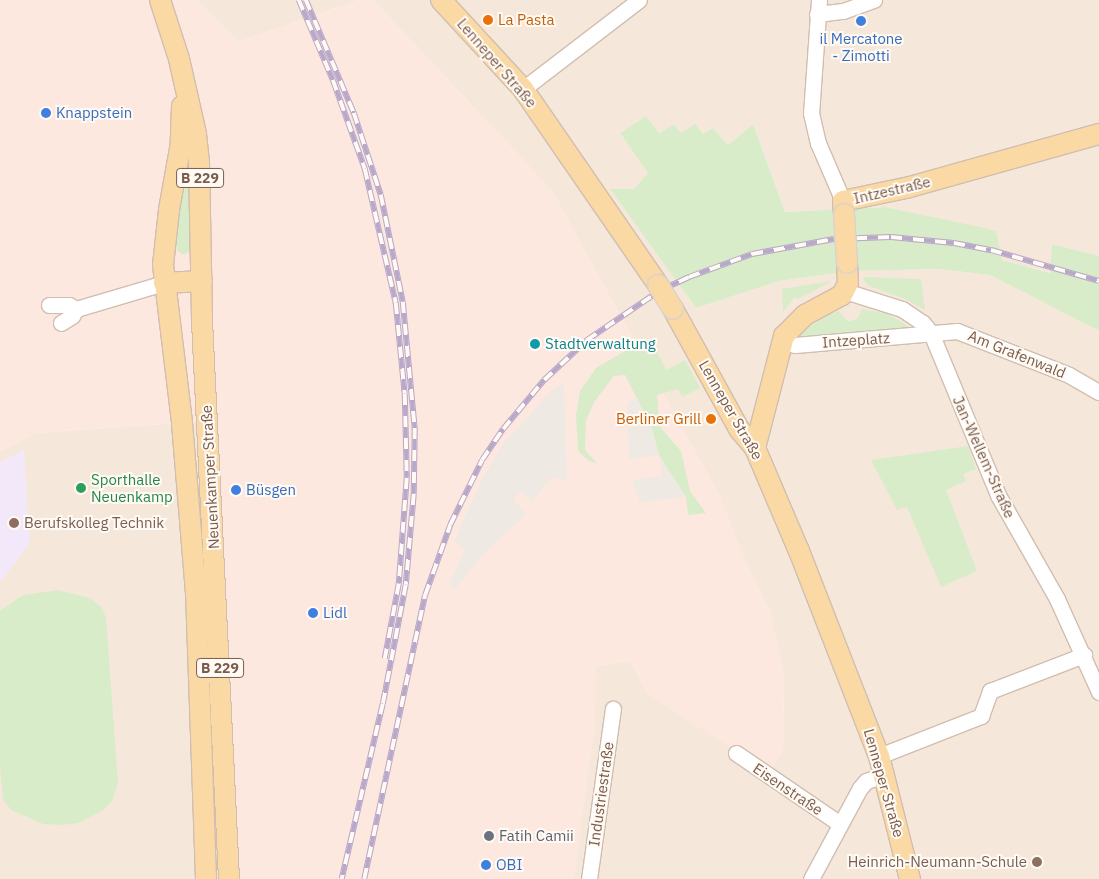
<!DOCTYPE html>
<meta charset="utf-8">
<style>
body{margin:0}
#map{position:relative;width:1099px;height:879px;overflow:hidden;background:#fdf6ec;font-family:"IBM Plex Sans",sans-serif}
div>[style]{position:absolute}
.residential>*{inset:0;background:#f5e8da}
.commercial>*{inset:0;background:#fde8e0}
.industrial>*{inset:0;background:#efe9e4}
.education>*{inset:0;background:#f3e8fa}
.green>*{inset:0;background:#d8ecc9}
.roads{filter:drop-shadow(1px 0 #d1beb0) drop-shadow(-1px 0 #d1beb0) drop-shadow(0 1px #d1beb0) drop-shadow(0 -1px #d1beb0)}
.minor>*{height:15px;margin:-7.5px;padding:0 7.5px;transform-origin:7.5px;border-radius:7.5px;background:#fff}
.major>*{height:20px;margin:-10px;padding:0 10px;transform-origin:10px;border-radius:10px;background:#fbd9a5}
.rail>*{height:5.5px;margin-top:-2.75px;transform-origin:0;background:repeating-linear-gradient(90deg,#fffaf3 0 11px,#b9a8c9 0 22px);box-sizing:border-box;border-block:1px solid #b9a8c9}
.bridges{filter:drop-shadow(1px 0 #dad1cd) drop-shadow(-1px 0 #dad1cd) drop-shadow(0 1px #dad1cd) drop-shadow(0 -1px #dad1cd)}
.major-bridge>*{height:20px;margin:-10px;padding:0 10px;transform-origin:10px;border-radius:10px;background:#fbd9a5}
.dots>*{width:14px;height:14px;translate:-50% -50%;box-sizing:border-box;border:2px solid #fffaf3;border-radius:50%}
span{translate:-50% -50%;white-space:nowrap;text-align:center;line-height:1.15;-webkit-text-stroke:4px #fffaf3;paint-order:stroke}
.shield-label span{padding:1px 4px;background:#fffaf3;border:1px solid;border-radius:4px;-webkit-text-stroke-width:0}
.shield-label{font-size:14px;color:#7a5c4d;font-weight:700}
.food-label{font-size:15px;color:#c56008}
.left{translate:0 -50%;text-align:left}
.right{translate:-100% -50%;text-align:right}
.shop-label{font-size:15px;color:#366cbe}
.street-label{font-size:15px;color:#7a5c4d}
.culture-label{font-size:15px;color:#0d838f}
.leisure-label{font-size:15px;color:#27864d}
.education-label{font-size:15px;color:#785e54}
.worship-label{font-size:15px;color:#5b616d}
</style>
<div id="map">
<div class="residential">
<div style="clip-path:polygon(196px 0,359px 0,238px 42px)"></div>
<div style="clip-path:polygon(373px 0,1099px 0,1099px 256px,1052px 244px,1051px 273px,1002px 260px,995px 231px,885px 207px,785px 212px,753px 124px,728px 145px,713px 128px,703px 134px,681px 133px,674px 124px,659px 133px,646px 116px,620px 133px,648px 173px,634px 189px,611px 190px,696px 308px,779px 281px,851px 271px,939px 269px,990px 275px,1099px 331px,1099px 879px,573px 879px,595px 720px,595px 666px,630px 661px,649px 695px,783px 750px,784px 675px,769px 609px,553px 192px)"></div>
<div style="clip-path:polygon(209px 421px,239px 879px,0 879px,0 451px,35px 433px)"></div>
</div>
<div class="commercial">
<div style="clip-path:polygon(0 0,196px 0,238px 42px,359px 0,373px 0,553px 192px,720px 496px,743px 555px,769px 609px,784px 675px,783px 750px,770px 773px,649px 695px,630px 661px,596px 666px,595px 720px,574px 879px,239px 879px,209px 421px,35px 433px,0 451px)"></div>
</div>
<div class="industrial">
<div style="clip-path:polygon(564px 384px,567px 480px,552px 477px,533px 501px,522px 491px,513px 499px,526px 514px,480px 558px,455px 589px,449px 585px,465px 549px,454px 541px,483px 477px,503px 444px,554px 388px)"></div>
<div style="clip-path:polygon(636px 398px,652px 428px,659px 455px,686px 497px,640px 502px,632px 480px,662px 476px,659px 455px,629px 459px,627px 404px)"></div>
</div>
<div class="education">
<div style="clip-path:polygon(24px 450px,30px 543px,0 583px,0 462px)"></div>
</div>
<div class="green">
<div style="clip-path:polygon(646px 116px,659px 133px,674px 124px,681px 133px,695px 124px,703px 134px,713px 128px,728px 145px,753px 124px,785px 212px,885px 207px,980px 227px,996px 231px,1002px 260px,1050px 273px,1052px 244px,1099px 256px,1099px 331px,990px 275px,939px 269px,851px 271px,779px 281px,696px 308px,610px 189px,634px 189px,648px 173px,620px 133px)"></div>
<div style="clip-path:polygon(190px 151px,194px 250px,183px 255px,177px 250px,176px 235px)"></div>
<div style="clip-path:polygon(865px 277px,921px 279px,925px 310px,905px 299px,869px 286px,863px 280px)"></div>
<div style="clip-path:polygon(832px 281px,798px 299px,795px 297px,783px 312px,782px 289px)"></div>
<div style="clip-path:polygon(862px 309px,888px 314px,911px 328px,798px 339px,801px 333px,826px 316px,839px 311px,847px 321px,851px 321px,858px 318px)"></div>
<div style="clip-path:polygon(640px 342px,650px 355px,657px 352px,666px 370px,685px 360px,700px 388px,682px 397px,678px 389px,657px 395px,660px 427px,681px 451px,690px 491px,706px 513px,688px 515px,686px 497px,659px 455px,652px 428px,625px 375px,614px 376px,595px 401px,586px 420px,585px 450px,597px 463px,589px 461px,578px 451px,576px 415px,580px 391px,596px 368px)"></div>
<div style="clip-path:polygon(968px 446px,976px 469px,963px 474px,966px 481px,946px 490px,977px 571px,941px 587px,907px 507px,897px 510px,871px 460px)"></div>
<div style="clip-path:polygon(58px 590px,90px 598px,101px 607px,106px 617px,118px 783px,112px 801px,105px 809px,79px 823px,62px 825px,43px 824px,11px 810px,3px 799px,0 768px,0 611px,23px 595px)"></div>
</div>
<div class="roads">
<div class="minor">
<div style="left:819px;top:0;width:113px;rotate:94deg"></div>
<div style="left:811px;top:113px;width:31px;rotate:77deg"></div>
<div style="left:818px;top:143px;width:63px;rotate:66.7deg"></div>
<div style="left:817px;top:14px;width:26px;rotate:-7deg"></div>
<div style="left:843px;top:11px;width:33px;rotate:-20deg"></div>
<div style="left:523px;top:89px;width:146px;rotate:-37.5deg"></div>
<div style="left:845px;top:291px;width:60px;rotate:17.5deg"></div>
<div style="left:902px;top:309px;width:25px;rotate:34deg"></div>
<div style="left:923px;top:323px;width:13px;rotate:51deg"></div>
<div style="left:931px;top:333px;width:175px;rotate:67.5deg"></div>
<div style="left:998px;top:495px;width:120px;rotate:60.4deg"></div>
<div style="left:1057px;top:599px;width:102px;rotate:65.7deg"></div>
<div style="left:49px;top:305px;width:20px"></div>
<div style="left:69px;top:305px;width:8px;rotate:30deg"></div>
<div style="left:76px;top:309px;width:8px;rotate:120deg"></div>
<div style="left:72px;top:316px;width:13px;rotate:148deg"></div>
<div style="left:76px;top:309px;width:92px;rotate:-16.5deg"></div>
<div style="left:782px;top:342px;width:13px;rotate:13deg"></div>
<div style="left:795px;top:345px;width:163px;rotate:-4.9deg"></div>
<div style="left:957px;top:331px;width:120px;rotate:21.4deg"></div>
<div style="left:1069px;top:375px;width:34px;rotate:30deg"></div>
<div style="left:736px;top:753px;width:126px;rotate:34.3deg"></div>
<div style="left:879px;top:756px;width:110px;rotate:-21.4deg"></div>
<div style="left:981px;top:716px;width:27px;rotate:-70deg"></div>
<div style="left:990px;top:691px;width:101px;rotate:-21deg"></div>
<div style="left:589px;top:879px;width:172px;rotate:-82deg"></div>
<div style="left:811px;top:879px;width:103px;rotate:-61.7deg"></div>
<div style="left:860px;top:788px;width:9px;rotate:-49deg"></div>
<div style="left:866px;top:781px;width:20px;rotate:-18deg"></div>
</div>
<div class="major">
<div style="left:160px;top:0;width:62px;rotate:72.1deg"></div>
<div style="left:179px;top:59px;width:77px;rotate:77.2deg"></div>
<div style="left:196px;top:134px;width:28px;rotate:84deg"></div>
<div style="left:199px;top:162px;width:159px;rotate:88.9deg"></div>
<div style="left:202px;top:321px;width:559px;rotate:87.23deg"></div>
<div style="left:441px;top:0;width:121px;rotate:47.3deg"></div>
<div style="left:523px;top:89px;width:238px;rotate:55.4deg"></div>
<div style="left:182px;top:106px;width:37px;rotate:92deg"></div>
<div style="left:181px;top:143px;width:68px;rotate:100.2deg"></div>
<div style="left:169px;top:210px;width:55px;rotate:96.2deg"></div>
<div style="left:163px;top:265px;width:159px;rotate:83.1deg"></div>
<div style="left:182px;top:423px;width:170px;rotate:85.3deg"></div>
<div style="left:196px;top:592px;width:287px;rotate:88deg"></div>
<div style="left:844px;top:214px;width:13px;rotate:-94deg"></div>
<div style="left:843px;top:201px;width:68px;rotate:-11.8deg"></div>
<div style="left:910px;top:187px;width:196px;rotate:-15.7deg"></div>
<div style="left:164px;top:283px;width:38px;rotate:-3deg"></div>
<div style="left:673px;top:309px;width:137px;rotate:61.2deg"></div>
<div style="left:739px;top:429px;width:25px;rotate:50deg"></div>
<div style="left:755px;top:448px;width:112px;rotate:66.9deg"></div>
<div style="left:799px;top:551px;width:220px;rotate:68.7deg"></div>
<div style="left:879px;top:756px;width:127px;rotate:75.9deg"></div>
<div style="left:755px;top:448px;width:116px;rotate:-75.5deg"></div>
<div style="left:784px;top:336px;width:30px;rotate:-45deg"></div>
<div style="left:805px;top:315px;width:42px;rotate:-28.4deg"></div>
<div style="left:842px;top:295px;width:13px;rotate:-63deg"></div>
<div style="left:848px;top:283px;width:20px;rotate:-93deg"></div>
</div>
</div>
<div class="rail">
<div style="left:299px;top:0;width:87px;rotate:67deg"></div>
<div style="left:333px;top:80px;width:95px;rotate:70.2deg"></div>
<div style="left:365px;top:169px;width:138px;rotate:77deg"></div>
<div style="left:396px;top:303px;width:91px;rotate:84.4deg"></div>
<div style="left:405px;top:394px;width:84px;rotate:88.6deg"></div>
<div style="left:407px;top:478px;width:106px;rotate:94.3deg"></div>
<div style="left:399px;top:584px;width:76px;rotate:100.6deg"></div>
<div style="left:306px;top:0;width:123px;rotate:67deg"></div>
<div style="left:354px;top:113px;width:86px;rotate:71.8deg"></div>
<div style="left:381px;top:195px;width:109px;rotate:78.4deg"></div>
<div style="left:403px;top:302px;width:127px;rotate:84.6deg"></div>
<div style="left:415px;top:428px;width:66px;rotate:90.9deg"></div>
<div style="left:414px;top:494px;width:91px;rotate:95deg"></div>
<div style="left:406px;top:585px;width:121px;rotate:100.9deg"></div>
<div style="left:383px;top:704px;width:180px;rotate:103.2deg"></div>
<div style="left:364px;top:879px;width:290px;rotate:-77.9deg"></div>
<div style="left:425px;top:595px;width:74px;rotate:-70.3deg"></div>
<div style="left:450px;top:525px;width:72px;rotate:-63.8deg"></div>
<div style="left:482px;top:460px;width:37px;rotate:-56deg"></div>
<div style="left:503px;top:429px;width:64px;rotate:-50.1deg"></div>
<div style="left:544px;top:380px;width:59px;rotate:-42.9deg"></div>
<div style="left:587px;top:340px;width:87px;rotate:-34.2deg"></div>
<div style="left:659px;top:291px;width:33px;rotate:-25deg"></div>
<div style="left:689px;top:277px;width:67px;rotate:-20.1deg"></div>
<div style="left:752px;top:254px;width:83px;rotate:-10.4deg"></div>
<div style="left:834px;top:239px;width:57px;rotate:-2deg"></div>
<div style="left:891px;top:237px;width:63px;rotate:5.4deg"></div>
<div style="left:954px;top:243px;width:38px;rotate:11deg"></div>
<div style="left:991px;top:250px;width:112px;rotate:16deg"></div>
</div>
<div class="bridges">
<div class="major-bridge">
<div style="left:844px;top:214px;width:49px;rotate:86.5deg"></div>
<div style="left:658px;top:285px;width:28px;rotate:58deg"></div>
</div>
</div>
<div class="dots">
<div style="left:488px;top:20px;background:#e8710a"></div>
<div style="left:861px;top:21px;background:#3f7fe0"></div>
<div style="left:46px;top:113px;background:#3f7fe0"></div>
<div style="left:535px;top:344px;background:#0f9aa8"></div>
<div style="left:711px;top:419px;background:#e8710a"></div>
<div style="left:81px;top:488px;background:#2e9e5b"></div>
<div style="left:236px;top:490px;background:#3f7fe0"></div>
<div style="left:14px;top:523px;background:#8d6e63"></div>
<div style="left:313px;top:613px;background:#3f7fe0"></div>
<div style="left:489px;top:836px;background:#6b7280"></div>
<div style="left:1037px;top:862px;background:#8d6e63"></div>
<div style="left:486px;top:865px;background:#3f7fe0"></div>
</div>
<div class="shield-label">
<span style="left:200px;top:178px">B 229</span>
<span style="left:220px;top:668px">B 229</span>
</div>
<div class="food-label">
<span class="left" style="left:498px;top:20px">La Pasta</span>
<span class="right" style="left:701px;top:419px">Berliner Grill</span>
</div>
<div class="shop-label">
<span style="left:861px;top:47px">il Mercatone<br>- Zimotti</span>
<span class="left" style="left:56px;top:113px">Knappstein</span>
<span class="left" style="left:246px;top:490px">Büsgen</span>
<span class="left" style="left:323px;top:613px">Lidl</span>
<span class="left" style="left:496px;top:865px">OBI</span>
</div>
<div class="street-label">
<span style="left:497px;top:63px;rotate:49deg">Lenneper Straße</span>
<span style="left:892px;top:190px;rotate:-13deg">Intzestraße</span>
<span style="left:856px;top:340px;rotate:-4deg">Intzeplatz</span>
<span style="left:1017px;top:354px;rotate:22deg">Am Grafenwald</span>
<span style="left:731px;top:410px;rotate:60deg">Lenneper Straße</span>
<span style="left:984px;top:457px;rotate:66deg">Jan-Wellem-Straße</span>
<span style="left:210px;top:477px;rotate:-93deg">Neuenkamper Straße</span>
<span style="left:884px;top:783px;rotate:74deg">Lenneper Straße</span>
<span style="left:788px;top:789px;rotate:34deg">Eisenstraße</span>
<span style="left:601px;top:794px;rotate:-82deg">Industriestraße</span>
</div>
<div class="culture-label">
<span class="left" style="left:545px;top:344px">Stadtverwaltung</span>
</div>
<div class="leisure-label">
<span class="left" style="left:91px;top:488px">Sporthalle<br>Neuenkamp</span>
</div>
<div class="education-label">
<span class="left" style="left:24px;top:523px">Berufskolleg Technik</span>
<span class="right" style="left:1027px;top:862px">Heinrich-Neumann-Schule</span>
</div>
<div class="worship-label">
<span class="left" style="left:499px;top:836px">Fatih Camii</span>
</div>
</div>
